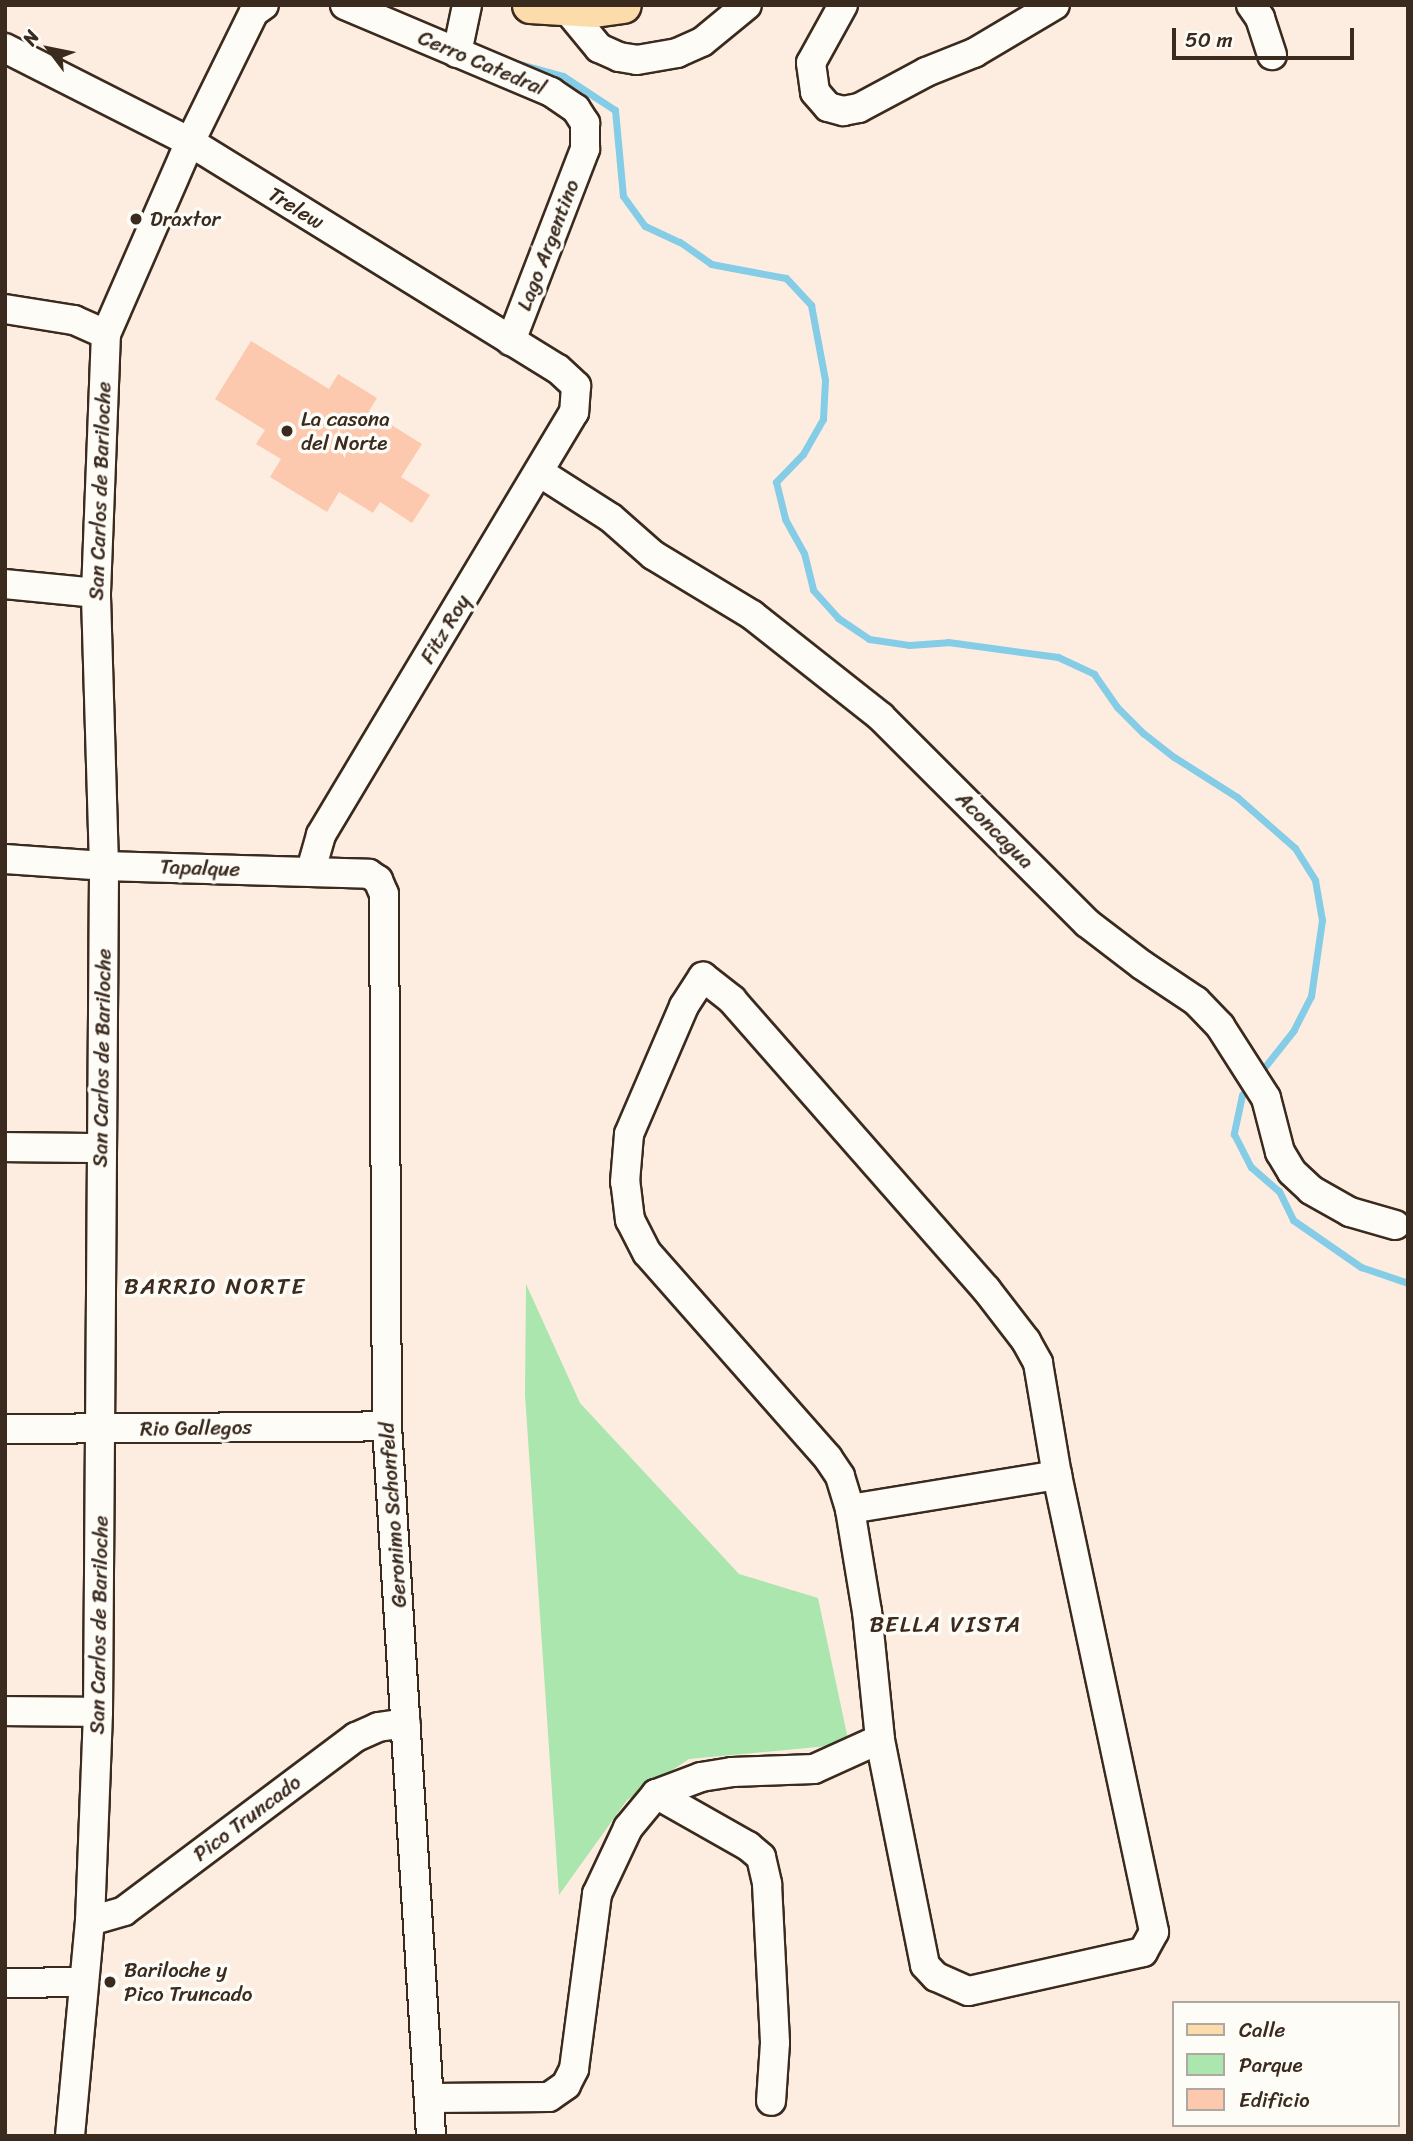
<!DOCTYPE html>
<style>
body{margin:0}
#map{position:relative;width:1413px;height:2141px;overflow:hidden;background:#fdede1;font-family:Sriracha,sans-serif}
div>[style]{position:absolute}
.green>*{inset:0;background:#aae6ad}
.stream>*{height:7px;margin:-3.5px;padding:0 3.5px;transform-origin:3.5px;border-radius:3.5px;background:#85cce6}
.building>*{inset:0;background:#fdc9ae}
.roads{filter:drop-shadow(2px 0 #3b2a1e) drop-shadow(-2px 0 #3b2a1e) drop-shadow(0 2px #3b2a1e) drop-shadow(0 -2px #3b2a1e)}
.minor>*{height:28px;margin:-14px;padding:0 14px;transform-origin:14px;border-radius:14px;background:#fdfcf7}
.major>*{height:35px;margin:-17.5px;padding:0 17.5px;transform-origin:17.5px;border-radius:17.5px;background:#fddcac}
.dots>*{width:19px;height:19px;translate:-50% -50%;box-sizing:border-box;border:4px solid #fdfcf7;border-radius:50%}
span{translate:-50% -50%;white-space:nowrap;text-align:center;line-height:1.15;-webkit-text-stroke:7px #fdfcf7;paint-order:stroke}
.street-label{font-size:21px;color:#3b2a1e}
.poi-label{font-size:21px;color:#3b2a1e}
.left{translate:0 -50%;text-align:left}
.neighbourhood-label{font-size:23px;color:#3b2a1e;letter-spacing:2px}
.frame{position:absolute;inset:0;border:7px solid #3b2a1e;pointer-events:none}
.legend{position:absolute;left:1172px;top:2001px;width:228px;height:126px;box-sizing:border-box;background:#fdfcf7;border:2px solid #afa8a0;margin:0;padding:9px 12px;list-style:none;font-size:21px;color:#3b2a1e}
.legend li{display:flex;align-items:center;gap:14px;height:35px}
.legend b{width:35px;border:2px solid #afa8a0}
.north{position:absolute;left:14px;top:14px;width:70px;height:70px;-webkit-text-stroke:5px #fdfcf7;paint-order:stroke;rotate:302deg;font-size:19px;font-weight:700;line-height:28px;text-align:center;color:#3b2a1e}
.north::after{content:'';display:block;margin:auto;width:24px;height:32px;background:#3b2a1e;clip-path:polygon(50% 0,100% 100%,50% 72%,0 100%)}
.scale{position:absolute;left:1172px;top:28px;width:182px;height:32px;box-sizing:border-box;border:4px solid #3b2a1e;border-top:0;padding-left:9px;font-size:21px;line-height:24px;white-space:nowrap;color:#3b2a1e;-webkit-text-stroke:5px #fdfcf7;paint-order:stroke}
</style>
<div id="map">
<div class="green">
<div style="clip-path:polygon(526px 1284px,580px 1403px,739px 1574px,818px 1598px,849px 1744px,689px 1759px,627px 1800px,559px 1895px,525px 1395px)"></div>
</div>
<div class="stream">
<div style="left:519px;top:64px;width:46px;rotate:15.3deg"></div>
<div style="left:563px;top:76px;width:62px;rotate:33.2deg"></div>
<div style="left:615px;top:110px;width:86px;rotate:84.7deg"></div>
<div style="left:623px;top:196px;width:37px;rotate:54deg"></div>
<div style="left:645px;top:226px;width:38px;rotate:25deg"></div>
<div style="left:680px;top:242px;width:38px;rotate:35deg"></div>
<div style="left:711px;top:264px;width:76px;rotate:10.6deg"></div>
<div style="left:786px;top:278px;width:37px;rotate:47deg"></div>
<div style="left:811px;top:305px;width:76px;rotate:79.4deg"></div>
<div style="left:825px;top:380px;width:39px;rotate:93deg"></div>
<div style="left:823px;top:419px;width:40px;rotate:119.7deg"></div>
<div style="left:803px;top:454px;width:39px;rotate:134deg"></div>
<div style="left:776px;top:482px;width:38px;rotate:76deg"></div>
<div style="left:785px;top:519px;width:39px;rotate:61deg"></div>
<div style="left:804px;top:553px;width:38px;rotate:76deg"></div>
<div style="left:813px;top:590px;width:38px;rotate:48deg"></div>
<div style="left:838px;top:618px;width:37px;rotate:34deg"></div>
<div style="left:869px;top:639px;width:40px;rotate:8.5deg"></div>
<div style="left:909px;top:645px;width:39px;rotate:-4deg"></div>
<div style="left:948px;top:642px;width:111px;rotate:7.8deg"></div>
<div style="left:1058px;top:657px;width:40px;rotate:25deg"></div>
<div style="left:1094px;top:674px;width:40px;rotate:55.1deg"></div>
<div style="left:1117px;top:707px;width:37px;rotate:45deg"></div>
<div style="left:1143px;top:733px;width:39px;rotate:38deg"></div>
<div style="left:1174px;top:757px;width:75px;rotate:32.4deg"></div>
<div style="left:1237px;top:797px;width:77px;rotate:41.3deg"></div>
<div style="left:1295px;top:848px;width:38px;rotate:58deg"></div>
<div style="left:1315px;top:880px;width:41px;rotate:80.1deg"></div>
<div style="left:1322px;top:920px;width:77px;rotate:98.2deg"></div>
<div style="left:1311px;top:996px;width:38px;rotate:117deg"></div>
<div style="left:1294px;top:1030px;width:56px;rotate:128.5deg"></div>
<div style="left:1249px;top:1086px;width:11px;rotate:128deg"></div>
<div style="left:1242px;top:1095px;width:40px;rotate:102deg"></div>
<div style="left:1234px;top:1134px;width:37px;rotate:63deg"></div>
<div style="left:1251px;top:1167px;width:37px;rotate:41deg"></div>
<div style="left:1279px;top:1191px;width:32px;rotate:64deg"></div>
<div style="left:1293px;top:1220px;width:83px;rotate:34.7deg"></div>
<div style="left:1361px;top:1267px;width:50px;rotate:18.8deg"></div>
</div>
<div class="building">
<div style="clip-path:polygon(251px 341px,329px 389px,338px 374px,377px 398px,369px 411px,422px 444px,401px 477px,430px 495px,412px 523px,380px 502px,373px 513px,339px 492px,327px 512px,270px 477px,281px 459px,256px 444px,265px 430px,215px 399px)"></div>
</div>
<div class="roads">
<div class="minor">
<div style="left:345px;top:5px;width:224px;rotate:22.9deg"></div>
<div style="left:551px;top:92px;width:30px;rotate:34deg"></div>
<div style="left:576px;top:109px;width:17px;rotate:57deg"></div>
<div style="left:585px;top:123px;width:26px;rotate:90deg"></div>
<div style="left:585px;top:149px;width:206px;rotate:111.1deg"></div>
<div style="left:843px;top:5px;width:66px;rotate:118.9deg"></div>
<div style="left:811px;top:63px;width:29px;rotate:82deg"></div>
<div style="left:815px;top:92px;width:20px;rotate:49deg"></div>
<div style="left:828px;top:107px;width:16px;rotate:15deg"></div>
<div style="left:843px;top:111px;width:16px;rotate:-11deg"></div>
<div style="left:859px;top:108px;width:76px;rotate:-28.2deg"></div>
<div style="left:926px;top:72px;width:52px;rotate:-21.6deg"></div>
<div style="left:974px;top:53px;width:94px;rotate:-30.7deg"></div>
<div style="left:1251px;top:5px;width:16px;rotate:55deg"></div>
<div style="left:1260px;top:18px;width:39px;rotate:72deg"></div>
<div style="left:566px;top:8px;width:52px;rotate:50.5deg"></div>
<div style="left:599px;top:48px;width:22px;rotate:24deg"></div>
<div style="left:619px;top:57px;width:18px;rotate:9deg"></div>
<div style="left:637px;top:60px;width:41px;rotate:-9.9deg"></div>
<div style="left:677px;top:53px;width:27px;rotate:-24deg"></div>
<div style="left:702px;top:42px;width:58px;rotate:-39.4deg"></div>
<div style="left:5px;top:48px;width:208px;rotate:26.9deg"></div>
<div style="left:190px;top:142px;width:432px;rotate:31.7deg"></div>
<div style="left:558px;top:369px;width:25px;rotate:43deg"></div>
<div style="left:576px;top:386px;width:26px;rotate:94deg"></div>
<div style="left:574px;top:412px;width:493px;rotate:120.9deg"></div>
<div style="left:321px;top:835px;width:37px;rotate:106deg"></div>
<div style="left:457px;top:53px;width:49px;rotate:-78.2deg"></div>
<div style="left:5px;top:309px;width:70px;rotate:9.1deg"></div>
<div style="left:74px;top:320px;width:35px;rotate:24deg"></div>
<div style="left:539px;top:472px;width:85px;rotate:32.6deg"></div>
<div style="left:611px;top:518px;width:56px;rotate:41.4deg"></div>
<div style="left:653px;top:555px;width:116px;rotate:31.2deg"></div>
<div style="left:752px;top:615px;width:164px;rotate:38.3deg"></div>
<div style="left:881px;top:717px;width:291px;rotate:45deg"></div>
<div style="left:1087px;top:923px;width:69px;rotate:37.4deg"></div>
<div style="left:1142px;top:965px;width:65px;rotate:33.7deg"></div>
<div style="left:1196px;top:1001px;width:35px;rotate:46deg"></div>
<div style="left:1220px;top:1026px;width:85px;rotate:57.4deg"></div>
<div style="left:1266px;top:1098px;width:56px;rotate:75.5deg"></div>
<div style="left:1280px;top:1152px;width:23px;rotate:59deg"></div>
<div style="left:1292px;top:1172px;width:26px;rotate:43deg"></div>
<div style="left:1311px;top:1190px;width:45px;rotate:29.4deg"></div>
<div style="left:1350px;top:1212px;width:47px;rotate:16.1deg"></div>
<div style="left:5px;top:584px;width:91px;rotate:5.6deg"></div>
<div style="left:5px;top:859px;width:99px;rotate:4deg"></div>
<div style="left:104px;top:866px;width:265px;rotate:1.7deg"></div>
<div style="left:369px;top:874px;width:11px;rotate:34deg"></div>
<div style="left:378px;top:880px;width:15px;rotate:67deg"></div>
<div style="left:384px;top:894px;width:532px;rotate:89.68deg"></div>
<div style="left:387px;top:1426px;width:711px;rotate:86.45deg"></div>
<div style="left:703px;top:977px;width:37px;rotate:38deg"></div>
<div style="left:732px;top:1000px;width:385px;rotate:48.7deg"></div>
<div style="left:986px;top:1289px;width:66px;rotate:52.4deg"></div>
<div style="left:1026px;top:1341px;width:25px;rotate:61deg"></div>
<div style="left:1038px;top:1363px;width:114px;rotate:80.4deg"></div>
<div style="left:1057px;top:1475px;width:467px;rotate:78deg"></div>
<div style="left:1154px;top:1932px;width:23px;rotate:119deg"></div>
<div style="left:1143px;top:1952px;width:179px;rotate:167.4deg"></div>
<div style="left:968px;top:1991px;width:35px;rotate:-156deg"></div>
<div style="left:936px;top:1977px;width:16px;rotate:-133deg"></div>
<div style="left:925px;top:1965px;width:230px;rotate:-101.3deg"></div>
<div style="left:880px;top:1739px;width:128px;rotate:-95.8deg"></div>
<div style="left:867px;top:1612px;width:104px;rotate:-99.4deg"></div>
<div style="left:850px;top:1509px;width:34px;rotate:-107deg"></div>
<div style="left:840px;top:1476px;width:22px;rotate:-124deg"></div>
<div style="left:828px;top:1458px;width:273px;rotate:-131.4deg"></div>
<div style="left:647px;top:1253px;width:37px;rotate:-117deg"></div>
<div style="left:630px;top:1220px;width:38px;rotate:-97deg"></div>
<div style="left:625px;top:1182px;width:48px;rotate:-85.2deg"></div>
<div style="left:629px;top:1134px;width:139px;rotate:-66.7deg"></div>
<div style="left:684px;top:1006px;width:35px;rotate:-57deg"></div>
<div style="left:5px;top:1147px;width:96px;rotate:0.6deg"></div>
<div style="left:5px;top:1429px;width:382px;rotate:-0.4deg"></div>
<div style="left:850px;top:1509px;width:210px;rotate:-9.3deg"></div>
<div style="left:5px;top:1711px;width:93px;rotate:0.6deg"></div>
<div style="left:656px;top:1794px;width:106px;rotate:29.5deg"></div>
<div style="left:748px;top:1846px;width:17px;rotate:40deg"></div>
<div style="left:761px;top:1857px;width:28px;rotate:77deg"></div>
<div style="left:767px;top:1884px;width:159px;rotate:87.1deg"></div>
<div style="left:775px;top:2043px;width:58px;rotate:93.9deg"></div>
<div style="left:90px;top:1921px;width:35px;rotate:-16deg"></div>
<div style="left:124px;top:1911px;width:290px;rotate:-36.9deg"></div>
<div style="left:356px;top:1737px;width:24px;rotate:-24deg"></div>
<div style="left:378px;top:1727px;width:28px;rotate:-8deg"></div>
<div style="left:5px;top:1983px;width:79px;rotate:-0.7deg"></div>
<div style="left:431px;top:2098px;width:118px;rotate:-0.5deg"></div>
<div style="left:549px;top:2097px;width:21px;rotate:-35deg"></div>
<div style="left:566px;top:2085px;width:18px;rotate:-63deg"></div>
<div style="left:574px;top:2069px;width:177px;rotate:-82.5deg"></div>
<div style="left:597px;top:1894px;width:73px;rotate:-64.8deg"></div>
<div style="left:628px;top:1828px;width:44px;rotate:-50.5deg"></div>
<div style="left:656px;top:1794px;width:48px;rotate:-20.7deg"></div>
<div style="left:701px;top:1777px;width:31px;rotate:-9deg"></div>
<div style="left:732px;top:1772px;width:82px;rotate:-2.1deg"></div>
<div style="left:814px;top:1769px;width:72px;rotate:-24.4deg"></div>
<div style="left:70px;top:2136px;width:216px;rotate:-84.7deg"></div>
<div style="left:90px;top:1921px;width:209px;rotate:-87.8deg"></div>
<div style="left:98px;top:1712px;width:846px;rotate:-89.59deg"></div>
<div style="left:104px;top:866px;width:273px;rotate:-91.7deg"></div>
<div style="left:96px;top:593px;width:259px;rotate:-87.8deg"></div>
<div style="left:106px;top:334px;width:210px;rotate:-66.4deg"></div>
<div style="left:190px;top:142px;width:145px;rotate:-63.8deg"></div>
<div style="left:254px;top:12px;width:12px;rotate:-35deg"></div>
</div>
<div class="major">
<div style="left:530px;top:5px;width:64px;rotate:3.6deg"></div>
<div style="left:594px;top:9px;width:29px;rotate:-8deg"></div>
</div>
</div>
<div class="dots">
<div style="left:136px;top:219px;background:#3b2a1e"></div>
<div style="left:287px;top:431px;background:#3b2a1e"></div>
<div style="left:110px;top:1982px;background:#3b2a1e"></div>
</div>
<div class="street-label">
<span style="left:482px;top:63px;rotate:23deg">Cerro Catedral</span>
<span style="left:296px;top:208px;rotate:32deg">Trelew</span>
<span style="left:548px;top:245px;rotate:-69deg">Lago Argentino</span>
<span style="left:100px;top:491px;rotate:-88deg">San Carlos de Bariloche</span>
<span style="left:445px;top:629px;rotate:-59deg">Fitz Roy</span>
<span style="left:995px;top:830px;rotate:45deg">Aconcagua</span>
<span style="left:200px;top:868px;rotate:2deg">Tapalque</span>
<span style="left:102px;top:1058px;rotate:-89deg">San Carlos de Bariloche</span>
<span style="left:196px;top:1428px;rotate:-1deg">Rio Gallegos</span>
<span style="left:393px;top:1515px;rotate:-94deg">Geronimo Schonfeld</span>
<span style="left:99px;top:1625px;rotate:-89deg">San Carlos de Bariloche</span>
<span style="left:247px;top:1818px;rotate:-37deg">Pico Truncado</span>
</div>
<div class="poi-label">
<span class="left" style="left:150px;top:219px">Draxtor</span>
<span class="left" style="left:301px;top:431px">La casona<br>del Norte</span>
<span class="left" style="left:124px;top:1982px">Bariloche y<br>Pico Truncado</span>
</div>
<div class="neighbourhood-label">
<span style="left:215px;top:1287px">BARRIO NORTE</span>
<span style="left:946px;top:1625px">BELLA VISTA</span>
</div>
<div class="frame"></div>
<ul class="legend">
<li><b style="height:9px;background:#fddcac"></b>Calle</li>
<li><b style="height:19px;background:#aae6ad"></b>Parque</li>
<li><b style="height:19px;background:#fdc9ae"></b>Edificio</li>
</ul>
<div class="north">N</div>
<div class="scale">50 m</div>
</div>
